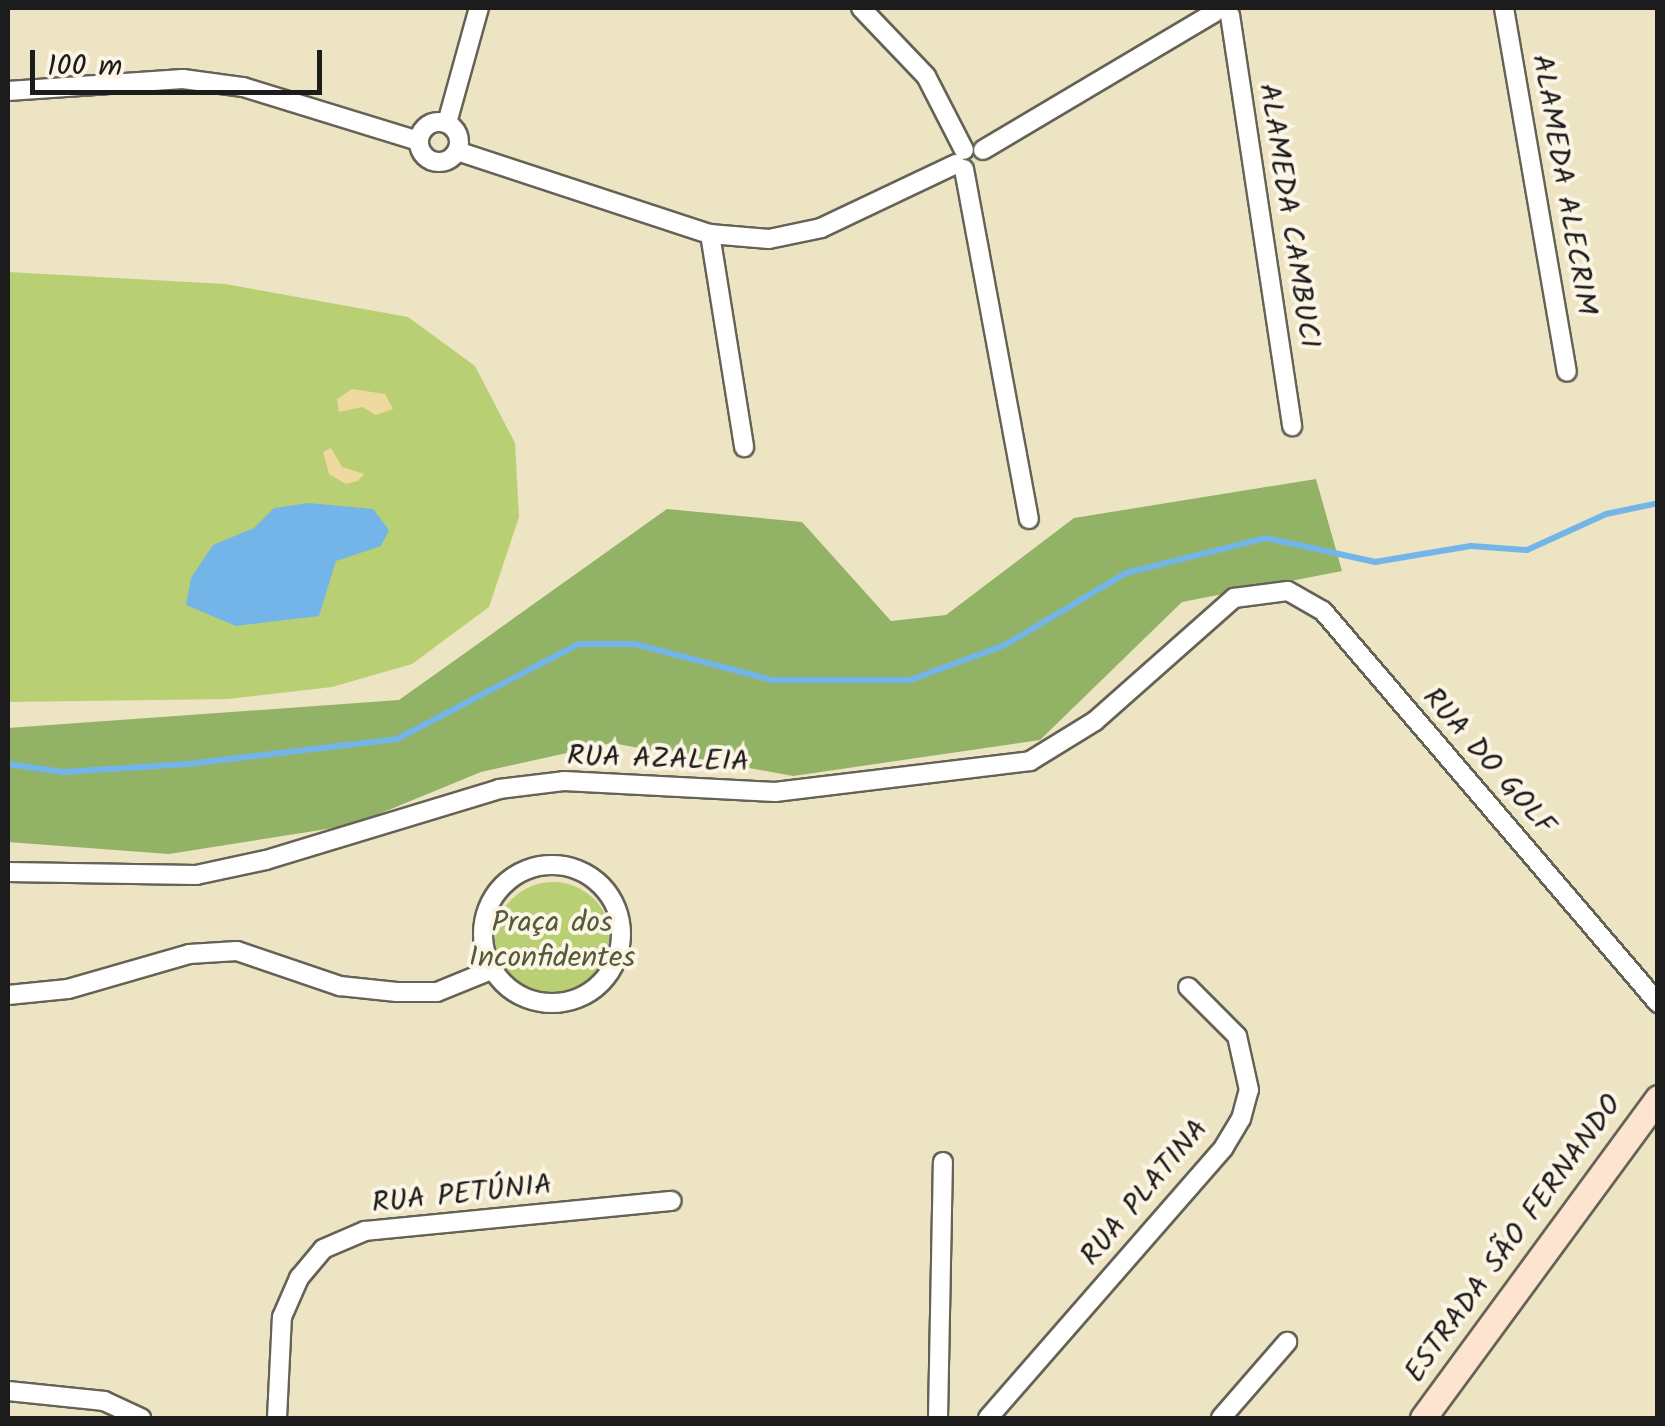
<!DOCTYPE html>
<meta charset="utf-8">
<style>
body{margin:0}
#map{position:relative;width:1665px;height:1426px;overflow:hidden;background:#ece4c3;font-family:Kalam,sans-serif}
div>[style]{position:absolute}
.green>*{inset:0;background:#b9cf73}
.round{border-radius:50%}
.forest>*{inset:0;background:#92b265}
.sand>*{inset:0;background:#eeda9e}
.water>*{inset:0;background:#73b5e8}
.stream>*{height:6px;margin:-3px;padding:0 3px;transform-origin:3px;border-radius:3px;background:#73b5e8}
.roads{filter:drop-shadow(2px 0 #656256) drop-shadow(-2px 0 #656256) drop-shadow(0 2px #656256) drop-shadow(0 -2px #656256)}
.minor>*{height:18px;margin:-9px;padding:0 9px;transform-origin:9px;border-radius:9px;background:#fff}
.minor>.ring{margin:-9px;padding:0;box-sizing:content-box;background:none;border:18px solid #fff;border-radius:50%}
.secondary>*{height:25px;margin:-12.5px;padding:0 12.5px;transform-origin:12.5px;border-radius:12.5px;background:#fde4d0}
span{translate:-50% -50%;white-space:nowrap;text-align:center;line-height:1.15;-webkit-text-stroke:8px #fcf5e5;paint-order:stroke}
.street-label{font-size:30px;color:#1c1c1c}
.park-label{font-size:30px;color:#535b3a}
.frame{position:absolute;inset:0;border:10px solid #1c1c1c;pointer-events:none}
.scale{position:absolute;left:30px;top:50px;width:292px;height:45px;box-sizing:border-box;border:5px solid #1c1c1c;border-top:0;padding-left:12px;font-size:30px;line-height:35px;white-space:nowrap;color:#1c1c1c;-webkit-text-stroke:8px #fcf5e5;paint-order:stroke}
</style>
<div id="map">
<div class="green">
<div style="clip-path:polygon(8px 272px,225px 284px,408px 317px,475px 366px,515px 443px,519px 517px,489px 607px,412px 664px,332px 687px,228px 699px,8px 702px)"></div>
<div class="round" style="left:495px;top:882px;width:116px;height:116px"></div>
</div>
<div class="forest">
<div style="clip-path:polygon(1316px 479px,1342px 571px,1182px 602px,1040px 740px,793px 776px,612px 743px,481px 772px,352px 825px,169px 854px,8px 842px,8px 728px,399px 700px,667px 509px,802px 522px,891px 621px,946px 615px,1074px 518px)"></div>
</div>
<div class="sand">
<div style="clip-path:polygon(352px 389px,385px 394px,393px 409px,376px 415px,362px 407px,339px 412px,337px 399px)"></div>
<div style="clip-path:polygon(331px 448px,342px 467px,364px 474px,358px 481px,346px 484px,329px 474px,323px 452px)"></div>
</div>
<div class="water">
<div style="clip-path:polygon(309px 503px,373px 509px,389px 530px,381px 546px,336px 561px,319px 616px,236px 626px,186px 605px,191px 578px,213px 545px,254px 528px,274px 508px)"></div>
</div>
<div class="stream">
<div style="left:8px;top:764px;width:56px;rotate:8.3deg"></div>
<div style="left:63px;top:772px;width:125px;rotate:-3.7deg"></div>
<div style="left:188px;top:764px;width:210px;rotate:-6.8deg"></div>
<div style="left:397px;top:739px;width:205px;rotate:-27.6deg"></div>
<div style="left:579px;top:644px;width:56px"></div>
<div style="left:635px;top:644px;width:142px;rotate:14.7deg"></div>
<div style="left:772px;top:680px;width:138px"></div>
<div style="left:910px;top:680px;width:101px;rotate:-20.2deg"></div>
<div style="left:1005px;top:645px;width:141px;rotate:-30.8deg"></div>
<div style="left:1126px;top:573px;width:144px;rotate:-14deg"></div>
<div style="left:1266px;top:538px;width:112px;rotate:12.4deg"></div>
<div style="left:1375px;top:562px;width:97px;rotate:-9.5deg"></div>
<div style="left:1471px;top:546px;width:56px;rotate:4.1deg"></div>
<div style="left:1527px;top:550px;width:87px;rotate:-24.5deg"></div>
<div style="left:1606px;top:514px;width:53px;rotate:-11.9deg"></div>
</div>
<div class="roads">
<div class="minor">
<div style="left:861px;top:8px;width:94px;rotate:46.3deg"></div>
<div style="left:926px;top:76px;width:83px;rotate:62.8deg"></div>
<div style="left:1504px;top:8px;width:369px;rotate:80.2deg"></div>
<div style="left:1230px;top:15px;width:416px;rotate:81.4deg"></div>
<div style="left:8px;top:91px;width:175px;rotate:-3.9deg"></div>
<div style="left:183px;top:79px;width:61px;rotate:7.6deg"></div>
<div style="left:243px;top:87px;width:184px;rotate:17.1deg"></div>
<div class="ring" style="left:419px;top:122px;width:22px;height:22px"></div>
<div style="left:447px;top:123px;width:119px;rotate:-74.5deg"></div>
<div style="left:983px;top:150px;width:269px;rotate:-30.7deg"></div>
<div style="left:457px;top:151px;width:266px;rotate:18.2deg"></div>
<div style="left:710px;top:234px;width:59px;rotate:4.8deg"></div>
<div style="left:769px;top:239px;width:53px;rotate:-11.9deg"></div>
<div style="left:821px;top:228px;width:149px;rotate:-25.4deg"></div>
<div style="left:964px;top:169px;width:356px;rotate:79.5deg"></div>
<div style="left:710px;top:234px;width:216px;rotate:80.9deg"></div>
<div class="ring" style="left:483px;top:865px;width:120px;height:120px"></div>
<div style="left:8px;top:872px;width:188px;rotate:0.9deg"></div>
<div style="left:196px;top:875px;width:72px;rotate:-12.1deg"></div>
<div style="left:266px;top:860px;width:244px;rotate:-16.9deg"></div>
<div style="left:499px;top:789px;width:65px;rotate:-7deg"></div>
<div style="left:564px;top:781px;width:211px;rotate:3deg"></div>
<div style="left:775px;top:792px;width:257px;rotate:-6.9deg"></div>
<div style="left:1030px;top:761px;width:76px;rotate:-31.6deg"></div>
<div style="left:1095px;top:721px;width:186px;rotate:-41.5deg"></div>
<div style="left:1234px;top:598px;width:54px;rotate:-7.4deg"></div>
<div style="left:1288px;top:591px;width:40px;rotate:29.7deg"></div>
<div style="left:1323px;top:611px;width:516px;rotate:49.48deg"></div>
<div style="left:8px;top:995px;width:60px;rotate:-5.7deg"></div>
<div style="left:68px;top:989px;width:126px;rotate:-16.1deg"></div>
<div style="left:189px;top:954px;width:48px;rotate:-3.6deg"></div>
<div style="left:237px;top:951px;width:109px;rotate:18.8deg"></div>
<div style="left:340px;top:986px;width:57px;rotate:6deg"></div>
<div style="left:397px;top:992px;width:40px"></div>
<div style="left:437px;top:992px;width:58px;rotate:-22.2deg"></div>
<div style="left:8px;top:1391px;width:97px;rotate:5.9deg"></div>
<div style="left:104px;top:1401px;width:41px;rotate:24.7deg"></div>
<div style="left:277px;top:1418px;width:101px;rotate:-87.2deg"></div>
<div style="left:282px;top:1317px;width:43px;rotate:-66.4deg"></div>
<div style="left:299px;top:1278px;width:38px;rotate:-50deg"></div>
<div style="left:323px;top:1249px;width:46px;rotate:-23.2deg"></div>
<div style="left:365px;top:1231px;width:308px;rotate:-5.6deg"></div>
<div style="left:938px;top:1418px;width:256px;rotate:-88.9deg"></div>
<div style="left:988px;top:1418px;width:359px;rotate:-48.9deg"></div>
<div style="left:1224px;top:1147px;width:33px;rotate:-59deg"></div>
<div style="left:1241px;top:1119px;width:30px;rotate:-75deg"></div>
<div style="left:1249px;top:1090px;width:55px;rotate:-102.5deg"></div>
<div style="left:1237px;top:1036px;width:69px;rotate:-135deg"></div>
<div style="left:1221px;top:1418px;width:101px;rotate:-49deg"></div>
</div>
<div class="secondary">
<div style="left:1423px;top:1418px;width:397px;rotate:-53.7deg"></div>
</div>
</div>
<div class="street-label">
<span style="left:1563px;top:185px;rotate:80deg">ALAMEDA ALECRIM</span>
<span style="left:1288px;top:216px;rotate:81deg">ALAMEDA CAMBUCI</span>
<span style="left:658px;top:760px;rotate:2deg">RUA AZALEIA</span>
<span style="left:1488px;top:762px;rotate:49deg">RUA DO GOLF</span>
<span style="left:1145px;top:1193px;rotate:-50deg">RUA PLATINA</span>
<span style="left:462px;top:1195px;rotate:-6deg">RUA PETÚNIA</span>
<span style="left:1514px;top:1239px;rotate:-54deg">ESTRADA SÃO FERNANDO</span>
</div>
<div class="park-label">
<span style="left:552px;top:940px">Praça dos<br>Inconfidentes</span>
</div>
<div class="frame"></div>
<div class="scale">100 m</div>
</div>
